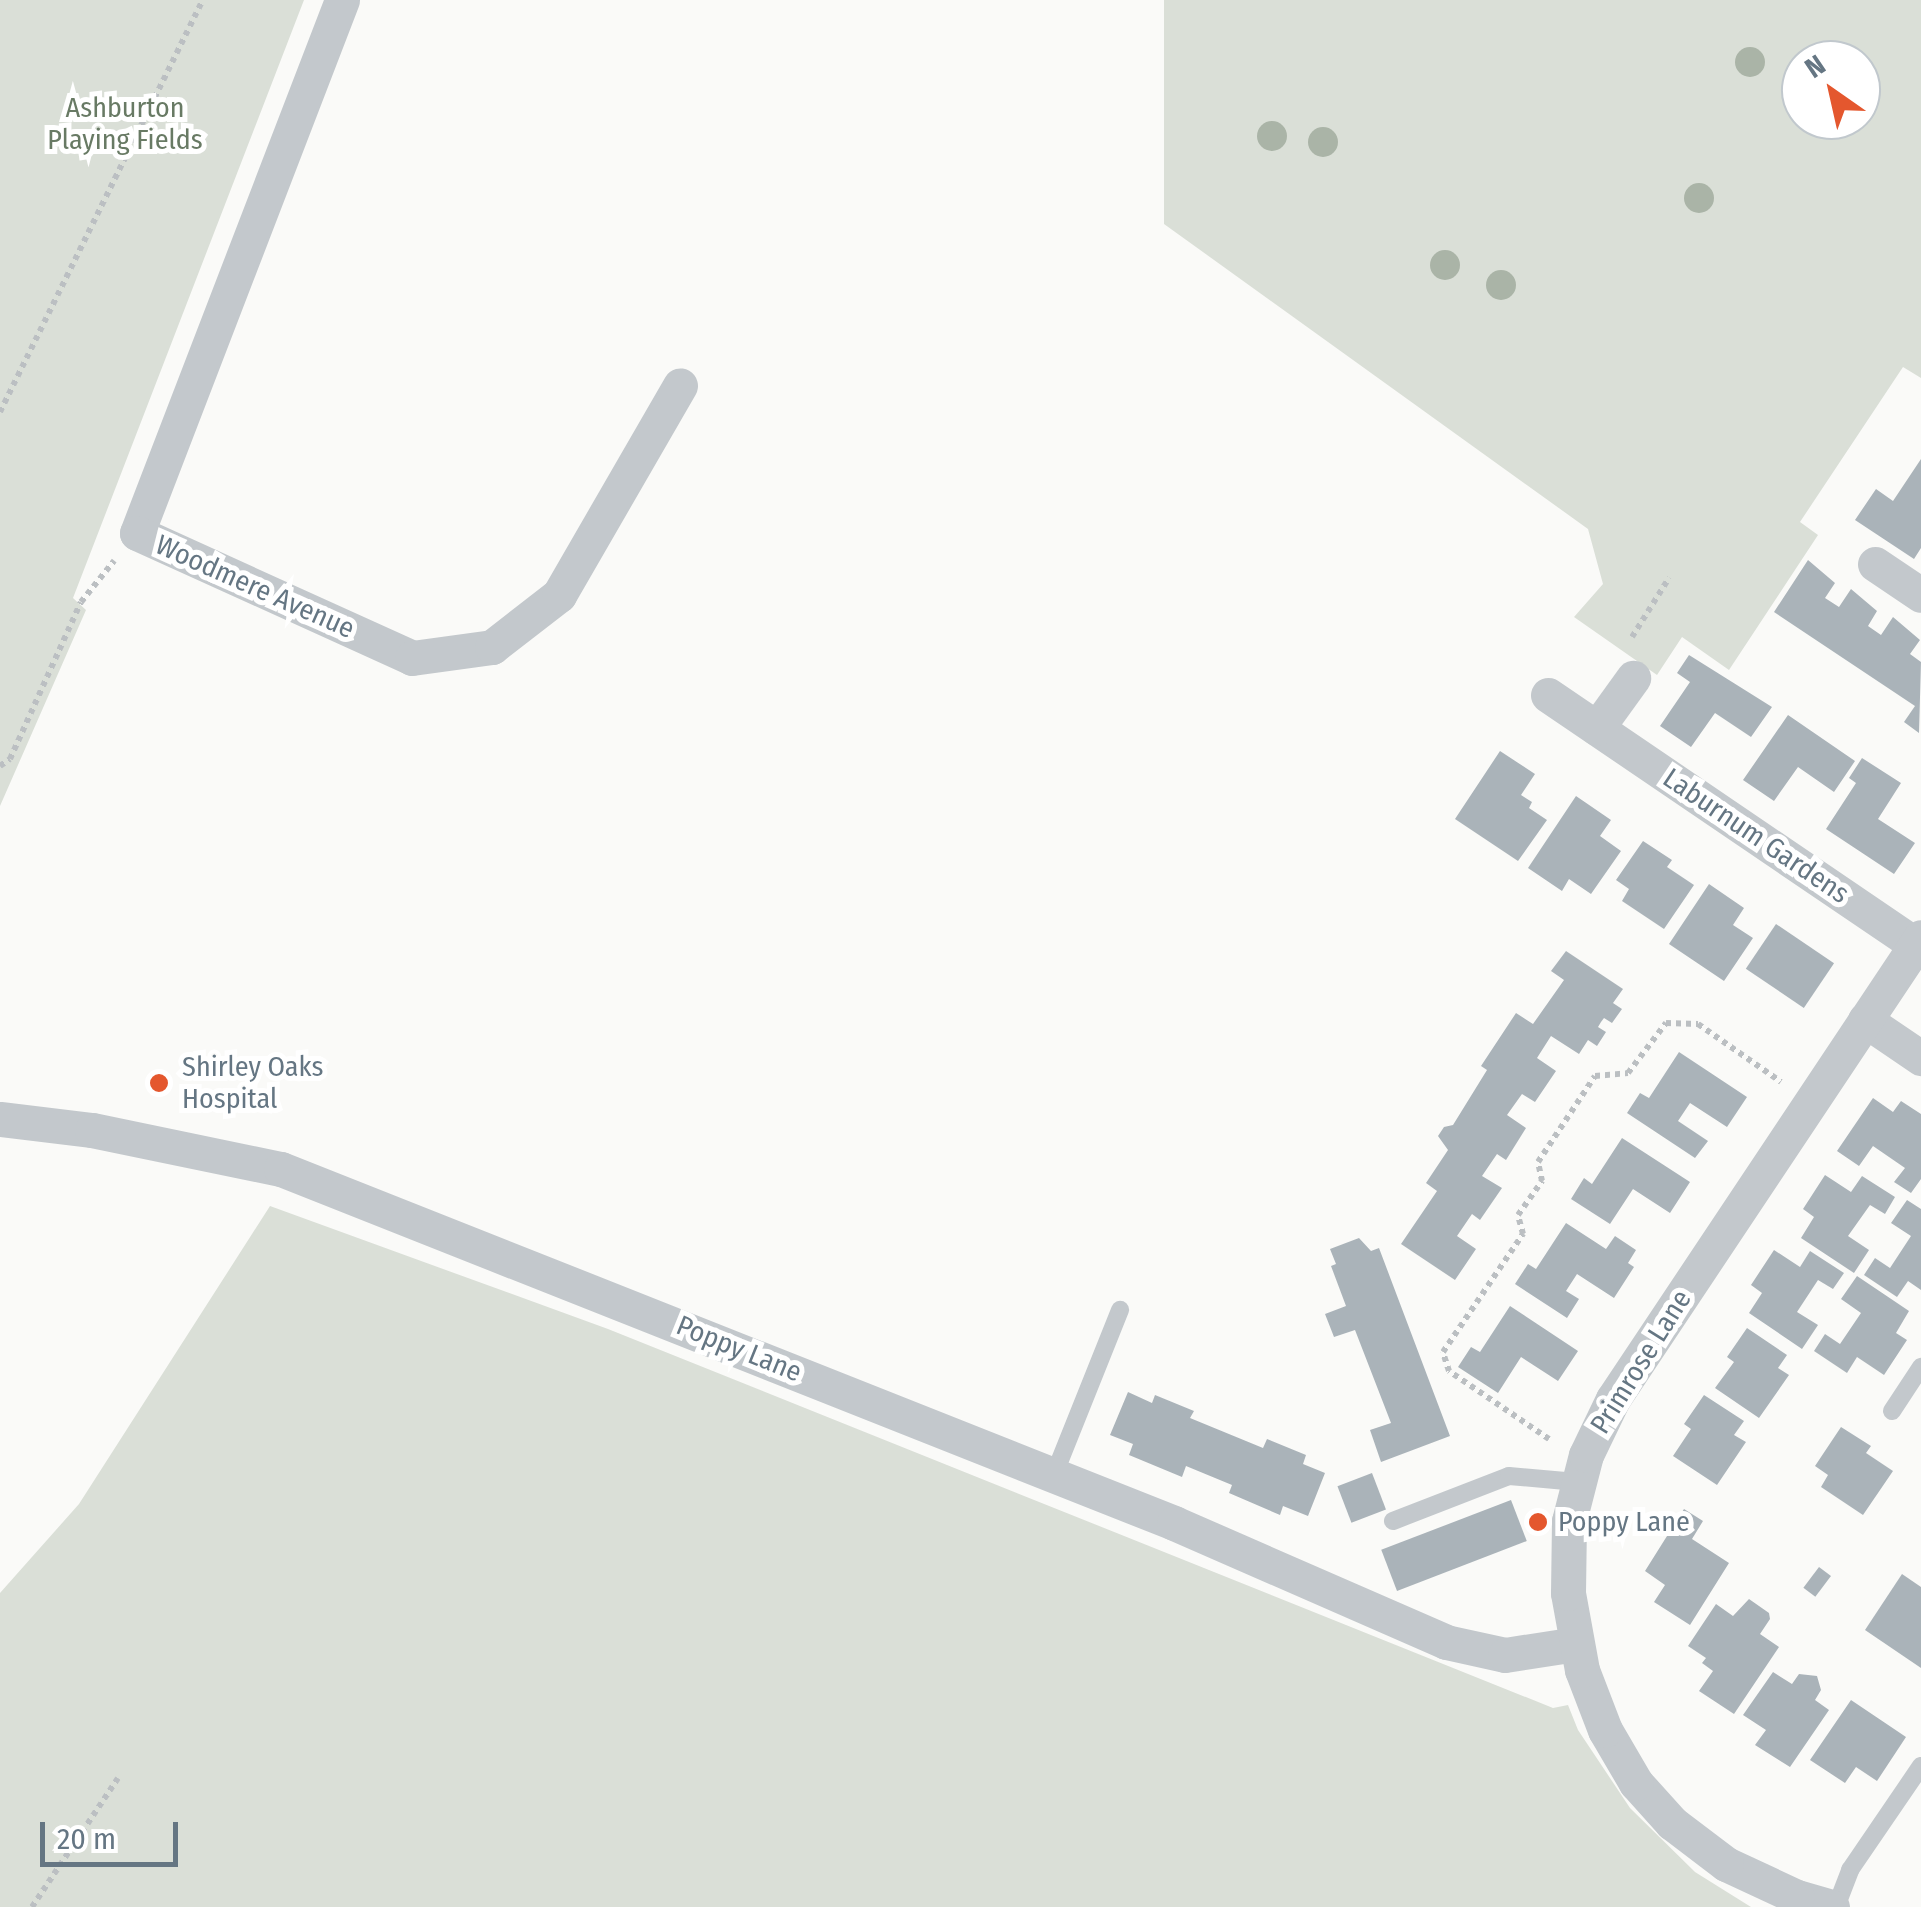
<!DOCTYPE html>
<style>
body{margin:0}
#map{position:relative;width:1921px;height:1907px;overflow:hidden;background:#fafaf8;font-family:"Fira Sans Condensed",sans-serif}
div>[style]{position:absolute}
.green>*{inset:0;background:#dadfd7}
.building>*{inset:0;background:#aab3b9;transform-origin:0 0}
.path>*{height:6px;margin-top:-3px;transform-origin:0;background:repeating-linear-gradient(90deg,#bbbfc2 0 5px,transparent 0 10px)}
.lane>*{height:18px;margin:-9px;padding:0 9px;transform-origin:9px;border-radius:9px;background:#c3c8cc}
.street>*{height:35px;margin:-17.5px;padding:0 17.5px;transform-origin:17.5px;border-radius:17.5px;background:#c3c8cc}
.trees>*{width:30px;height:30px;margin:-15px;border-radius:50%;background:#aab4a7}
.dots>*{width:28px;height:28px;translate:-50% -50%;box-sizing:border-box;border:5px solid #fff;border-radius:50%}
span{translate:-50% -50%;white-space:nowrap;text-align:center;line-height:1.15;-webkit-text-stroke:10px #fff;paint-order:stroke}
.park-label{font-size:28px;color:#687a64}
.street-label{font-size:28px;color:#657683}
.poi-label{font-size:28px;color:#657683}
.left{translate:0 -50%;text-align:left}
.north{position:absolute;left:1781px;top:40px;width:100px;height:100px;box-sizing:border-box;background:#fff;border:2px solid #c1c8cd;border-radius:50%;rotate:326deg;font-size:28px;font-weight:700;line-height:40px;text-align:center;color:#657683}
.north::after{content:'';display:block;margin:auto;width:35px;height:45px;background:#e4572e;clip-path:polygon(50% 0,100% 100%,50% 72%,0 100%)}
.scale{position:absolute;left:40px;top:1822px;width:138px;height:45px;box-sizing:border-box;border:5px solid #657683;border-top:0;padding-left:12px;font-size:30px;line-height:35px;white-space:nowrap;color:#657683;-webkit-text-stroke:8px #fff;paint-order:stroke}
</style>
<div id="map">
<div class="green">
<div style="clip-path:polygon(0 0,304px 0,73px 598px,86px 610px,0 806px)"></div>
<div style="clip-path:polygon(evenodd,1164px 0,1921px 0,1921px 378px,1903px 367px,1800px 522px,1818px 535px,1729px 670px,1682px 637px,1657px 675px,1574px 617px,1603px 584px,1588px 529px,1164px 224px,1164px 0,1801px 60px,1861px 60px,1861px 120px,1801px 120px,1801px 60px)"></div>
<div style="clip-path:polygon(270px 1206px,608px 1329px,1553px 1708px,1568px 1705px,1578px 1730px,1630px 1808px,1695px 1872px,1751px 1907px,0 1907px,0 1593px,79px 1504px)"></div>
</div>
<div class="building">
<div style="clip-path:polygon(1921px 459px,1921px 548px,1914px 559px,1855px 520px,1876px 489px,1893px 501px)"></div>
<div style="clip-path:polygon(1808px 560px,1835px 583px,1825px 598px,1839px 607px,1851px 589px,1877px 611px,1868px 626px,1881px 635px,1893px 617px,1920px 640px,1910px 654px,1921px 662px,1919px 733px,1904px 722px,1915px 706px,1774px 612px)"></div>
<div style="clip-path:polygon(1689px 655px,1772px 707px,1751px 737px,1715px 713px,1691px 747px,1660px 726px,1690px 682px,1677px 673px)"></div>
<div style="clip-path:polygon(1788px 715px,1855px 761px,1834px 792px,1798px 767px,1774px 801px,1743px 780px)"></div>
<div style="clip-path:polygon(1500px 751px,1535px 774px,1521px 795px,1532px 802px,1529px 808px,1547px 820px,1518px 861px,1455px 819px)"></div>
<div style="clip-path:polygon(1862px 758px,1901px 783px,1878px 819px,1915px 843px,1894px 874px,1826px 829px,1856px 783px,1849px 778px)"></div>
<div style="clip-path:polygon(1576px 796px,1611px 820px,1600px 836px,1621px 851px,1591px 894px,1569px 879px,1562px 891px,1528px 868px)"></div>
<div style="clip-path:polygon(1643px 841px,1672px 860px,1667px 867px,1694px 885px,1664px 929px,1622px 901px,1629px 889px,1616px 880px)"></div>
<div style="clip-path:polygon(1709px 884px,1744px 908px,1733px 925px,1753px 938px,1724px 981px,1669px 944px)"></div>
<div style="left:1776px;top:924px;width:70px;height:54px;rotate:34deg"></div>
<div style="clip-path:polygon(1566px 951px,1623px 989px,1613px 1003px,1622px 1009px,1612px 1023px,1604px 1018px,1601px 1022px,1598px 1027px,1606px 1032px,1597px 1046px,1588px 1040px,1579px 1054px,1551px 1036px,1537px 1058px,1556px 1071px,1535px 1102px,1522px 1094px,1507px 1115px,1526px 1128px,1506px 1160px,1497px 1154px,1482px 1176px,1502px 1188px,1480px 1220px,1472px 1214px,1457px 1236px,1476px 1249px,1455px 1280px,1401px 1244px,1437px 1191px,1426px 1183px,1448px 1150px,1438px 1136px,1444px 1127px,1453px 1125px,1487px 1070px,1481px 1066px,1516px 1013px,1533px 1024px,1564px 980px,1551px 971px)"></div>
<div style="clip-path:polygon(1679px 1052px,1747px 1097px,1727px 1127px,1690px 1103px,1678px 1121px,1708px 1141px,1695px 1158px,1627px 1113px,1640px 1093px,1649px 1098px)"></div>
<div style="clip-path:polygon(1873px 1098px,1893px 1112px,1901px 1101px,1921px 1114px,1921px 1179px,1911px 1193px,1894px 1182px,1905px 1168px,1873px 1146px,1859px 1166px,1837px 1151px)"></div>
<div style="clip-path:polygon(1622px 1138px,1690px 1182px,1670px 1213px,1633px 1189px,1610px 1224px,1571px 1199px,1584px 1178px,1592px 1184px)"></div>
<div style="clip-path:polygon(1825px 1175px,1851px 1192px,1862px 1176px,1895px 1197px,1885px 1214px,1870px 1205px,1848px 1236px,1869px 1250px,1854px 1273px,1801px 1238px,1814px 1217px,1803px 1209px)"></div>
<div style="clip-path:polygon(1907px 1200px,1921px 1209px,1921px 1290px,1908px 1281px,1897px 1297px,1864px 1275px,1875px 1258px,1890px 1268px,1911px 1236px,1891px 1223px)"></div>
<div style="clip-path:polygon(1566px 1223px,1606px 1249px,1615px 1236px,1636px 1250px,1628px 1263px,1634px 1267px,1614px 1298px,1577px 1274px,1566px 1291px,1579px 1299px,1567px 1318px,1515px 1284px,1528px 1264px,1536px 1269px)"></div>
<div style="clip-path:polygon(1359px 1238px,1371px 1251px,1379px 1248px,1450px 1436px,1381px 1462px,1370px 1430px,1391px 1423px,1355px 1330px,1334px 1337px,1325px 1314px,1346px 1306px,1331px 1266px,1336px 1264px,1330px 1249px)"></div>
<div style="clip-path:polygon(1774px 1250px,1800px 1267px,1810px 1251px,1844px 1273px,1833px 1289px,1818px 1280px,1797px 1312px,1818px 1325px,1802px 1349px,1749px 1313px,1762px 1293px,1751px 1285px)"></div>
<div style="clip-path:polygon(1857px 1276px,1909px 1311px,1896px 1333px,1907px 1340px,1884px 1375px,1857px 1357px,1847px 1373px,1814px 1351px,1825px 1334px,1840px 1344px,1861px 1313px,1841px 1299px)"></div>
<div style="clip-path:polygon(1510px 1306px,1578px 1351px,1558px 1381px,1521px 1357px,1498px 1393px,1458px 1367px,1471px 1347px,1480px 1352px)"></div>
<div style="clip-path:polygon(1747px 1328px,1787px 1355px,1778px 1368px,1789px 1375px,1759px 1418px,1715px 1388px,1734px 1362px,1727px 1357px)"></div>
<div style="clip-path:polygon(1128px 1392px,1152px 1403px,1155px 1395px,1194px 1411px,1190px 1418px,1263px 1448px,1267px 1439px,1306px 1455px,1303px 1464px,1325px 1473px,1308px 1516px,1283px 1506px,1280px 1515px,1229px 1493px,1232px 1485px,1186px 1466px,1182px 1477px,1129px 1455px,1133px 1444px,1110px 1435px)"></div>
<div style="clip-path:polygon(1704px 1395px,1744px 1421px,1734px 1435px,1746px 1442px,1717px 1485px,1673px 1456px,1691px 1429px,1684px 1424px)"></div>
<div style="clip-path:polygon(1841px 1427px,1871px 1446px,1866px 1453px,1893px 1471px,1863px 1515px,1821px 1487px,1828px 1475px,1815px 1466px)"></div>
<div style="left:1372px;top:1473px;width:39px;height:37px;rotate:69deg"></div>
<div style="left:1511px;top:1500px;width:44px;height:139px;rotate:69deg"></div>
<div style="clip-path:polygon(1684px 1509px,1703px 1521px,1692px 1539px,1729px 1563px,1690px 1625px,1654px 1602px,1665px 1585px,1645px 1571px)"></div>
<div style="left:1819px;top:1567px;width:15px;height:26px;rotate:37deg"></div>
<div style="clip-path:polygon(1902px 1574px,1921px 1587px,1921px 1668px,1865px 1630px)"></div>
<div style="clip-path:polygon(1749px 1599px,1769px 1613px,1770px 1619px,1760px 1634px,1779px 1647px,1734px 1714px,1699px 1691px,1713px 1671px,1702px 1663px,1706px 1658px,1688px 1646px,1716px 1604px,1733px 1616px)"></div>
<div style="clip-path:polygon(1773px 1672px,1792px 1684px,1799px 1674px,1817px 1676px,1821px 1690px,1815px 1700px,1829px 1710px,1790px 1767px,1755px 1745px,1766px 1730px,1743px 1715px)"></div>
<div style="clip-path:polygon(1851px 1700px,1906px 1737px,1877px 1781px,1856px 1767px,1845px 1783px,1810px 1760px)"></div>
</div>
<div class="path">
<div style="left:0;top:412px;width:459px;rotate:-63.8deg"></div>
<div style="left:1632px;top:637px;width:70px;rotate:-57.9deg"></div>
<div style="left:0;top:766px;width:12px;rotate:-35deg"></div>
<div style="left:10px;top:759px;width:172px;rotate:-65.7deg"></div>
<div style="left:81px;top:602px;width:53px;rotate:-51.2deg"></div>
<div style="left:1549px;top:1439px;width:121px;rotate:-145.8deg"></div>
<div style="left:1449px;top:1371px;width:20px;rotate:-108deg"></div>
<div style="left:1443px;top:1352px;width:143px;rotate:-55.9deg"></div>
<div style="left:1523px;top:1234px;width:20px;rotate:-105deg"></div>
<div style="left:1518px;top:1215px;width:42px;rotate:-54.8deg"></div>
<div style="left:1542px;top:1181px;width:19px;rotate:-102deg"></div>
<div style="left:1538px;top:1162px;width:103px;rotate:-56.5deg"></div>
<div style="left:1595px;top:1076px;width:33px;rotate:-5deg"></div>
<div style="left:1628px;top:1073px;width:63px;rotate:-52.8deg"></div>
<div style="left:1666px;top:1023px;width:32px;rotate:2deg"></div>
<div style="left:1698px;top:1024px;width:101px;rotate:34.9deg"></div>
<div style="left:32px;top:1907px;width:155px;rotate:-56.3deg"></div>
</div>
<div class="lane">
<div style="left:1892px;top:1411px;width:53px;rotate:-56.6deg"></div>
<div style="left:1054px;top:1475px;width:178px;rotate:-68.2deg"></div>
<div style="left:1393px;top:1521px;width:124px;rotate:-21.2deg"></div>
<div style="left:1509px;top:1476px;width:68px;rotate:5deg"></div>
<div style="left:1836px;top:1907px;width:40px;rotate:-69deg"></div>
<div style="left:1850px;top:1870px;width:126px;rotate:-55.7deg"></div>
</div>
<div class="street">
<div style="left:342px;top:0;width:571px;rotate:111.04deg"></div>
<div style="left:137px;top:533px;width:302px;rotate:24.4deg"></div>
<div style="left:412px;top:658px;width:81px;rotate:-7.8deg"></div>
<div style="left:492px;top:647px;width:85px;rotate:-37.8deg"></div>
<div style="left:559px;top:595px;width:242px;rotate:-60deg"></div>
<div style="left:1875px;top:564px;width:55px;rotate:34deg"></div>
<div style="left:1548px;top:695px;width:445px;rotate:34.2deg"></div>
<div style="left:1597px;top:728px;width:62px;rotate:-54.2deg"></div>
<div style="left:1865px;top:1020px;width:68px;rotate:34.2deg"></div>
<div style="left:0;top:1119px;width:93px;rotate:6.8deg"></div>
<div style="left:92px;top:1130px;width:193px;rotate:11.7deg"></div>
<div style="left:281px;top:1169px;width:961px;rotate:21.62deg"></div>
<div style="left:1174px;top:1523px;width:297px;rotate:23.6deg"></div>
<div style="left:1446px;top:1642px;width:60px;rotate:12.4deg"></div>
<div style="left:1505px;top:1655px;width:72px;rotate:-8.8deg"></div>
<div style="left:1832px;top:1907px;width:36px;rotate:-164deg"></div>
<div style="left:1797px;top:1897px;width:78px;rotate:-155.1deg"></div>
<div style="left:1726px;top:1864px;width:68px;rotate:-142.8deg"></div>
<div style="left:1672px;top:1823px;width:54px;rotate:-132deg"></div>
<div style="left:1636px;top:1783px;width:61px;rotate:-120.3deg"></div>
<div style="left:1605px;top:1730px;width:64px;rotate:-111deg"></div>
<div style="left:1582px;top:1670px;width:78px;rotate:-100.3deg"></div>
<div style="left:1568px;top:1593px;width:72px;rotate:-89.2deg"></div>
<div style="left:1569px;top:1521px;width:68px;rotate:-75.6deg"></div>
<div style="left:1586px;top:1455px;width:62px;rotate:-64.3deg"></div>
<div style="left:1613px;top:1399px;width:555px;rotate:-56.31deg"></div>
</div>
<div class="trees">
<div style="left:1750px;top:62px"></div>
<div style="left:1272px;top:136px"></div>
<div style="left:1323px;top:142px"></div>
<div style="left:1699px;top:198px"></div>
<div style="left:1445px;top:265px"></div>
<div style="left:1501px;top:285px"></div>
</div>
<div class="dots">
<div style="left:159px;top:1083px;background:#e4572e"></div>
<div style="left:1538px;top:1522px;background:#e4572e"></div>
</div>
<div class="park-label">
<span style="left:125px;top:124px">Ashburton<br>Playing Fields</span>
</div>
<div class="street-label">
<span style="left:255px;top:587px;rotate:24deg">Woodmere Avenue</span>
<span style="left:1756px;top:836px;rotate:34deg">Laburnum Gardens</span>
<span style="left:739px;top:1349px;rotate:22deg">Poppy Lane</span>
<span style="left:1641px;top:1362px;rotate:-58deg">Primrose Lane</span>
</div>
<div class="poi-label">
<span class="left" style="left:182px;top:1083px">Shirley Oaks<br>Hospital</span>
<span class="left" style="left:1558px;top:1522px">Poppy Lane</span>
</div>
<div class="north">N</div>
<div class="scale">20 m</div>
</div>
